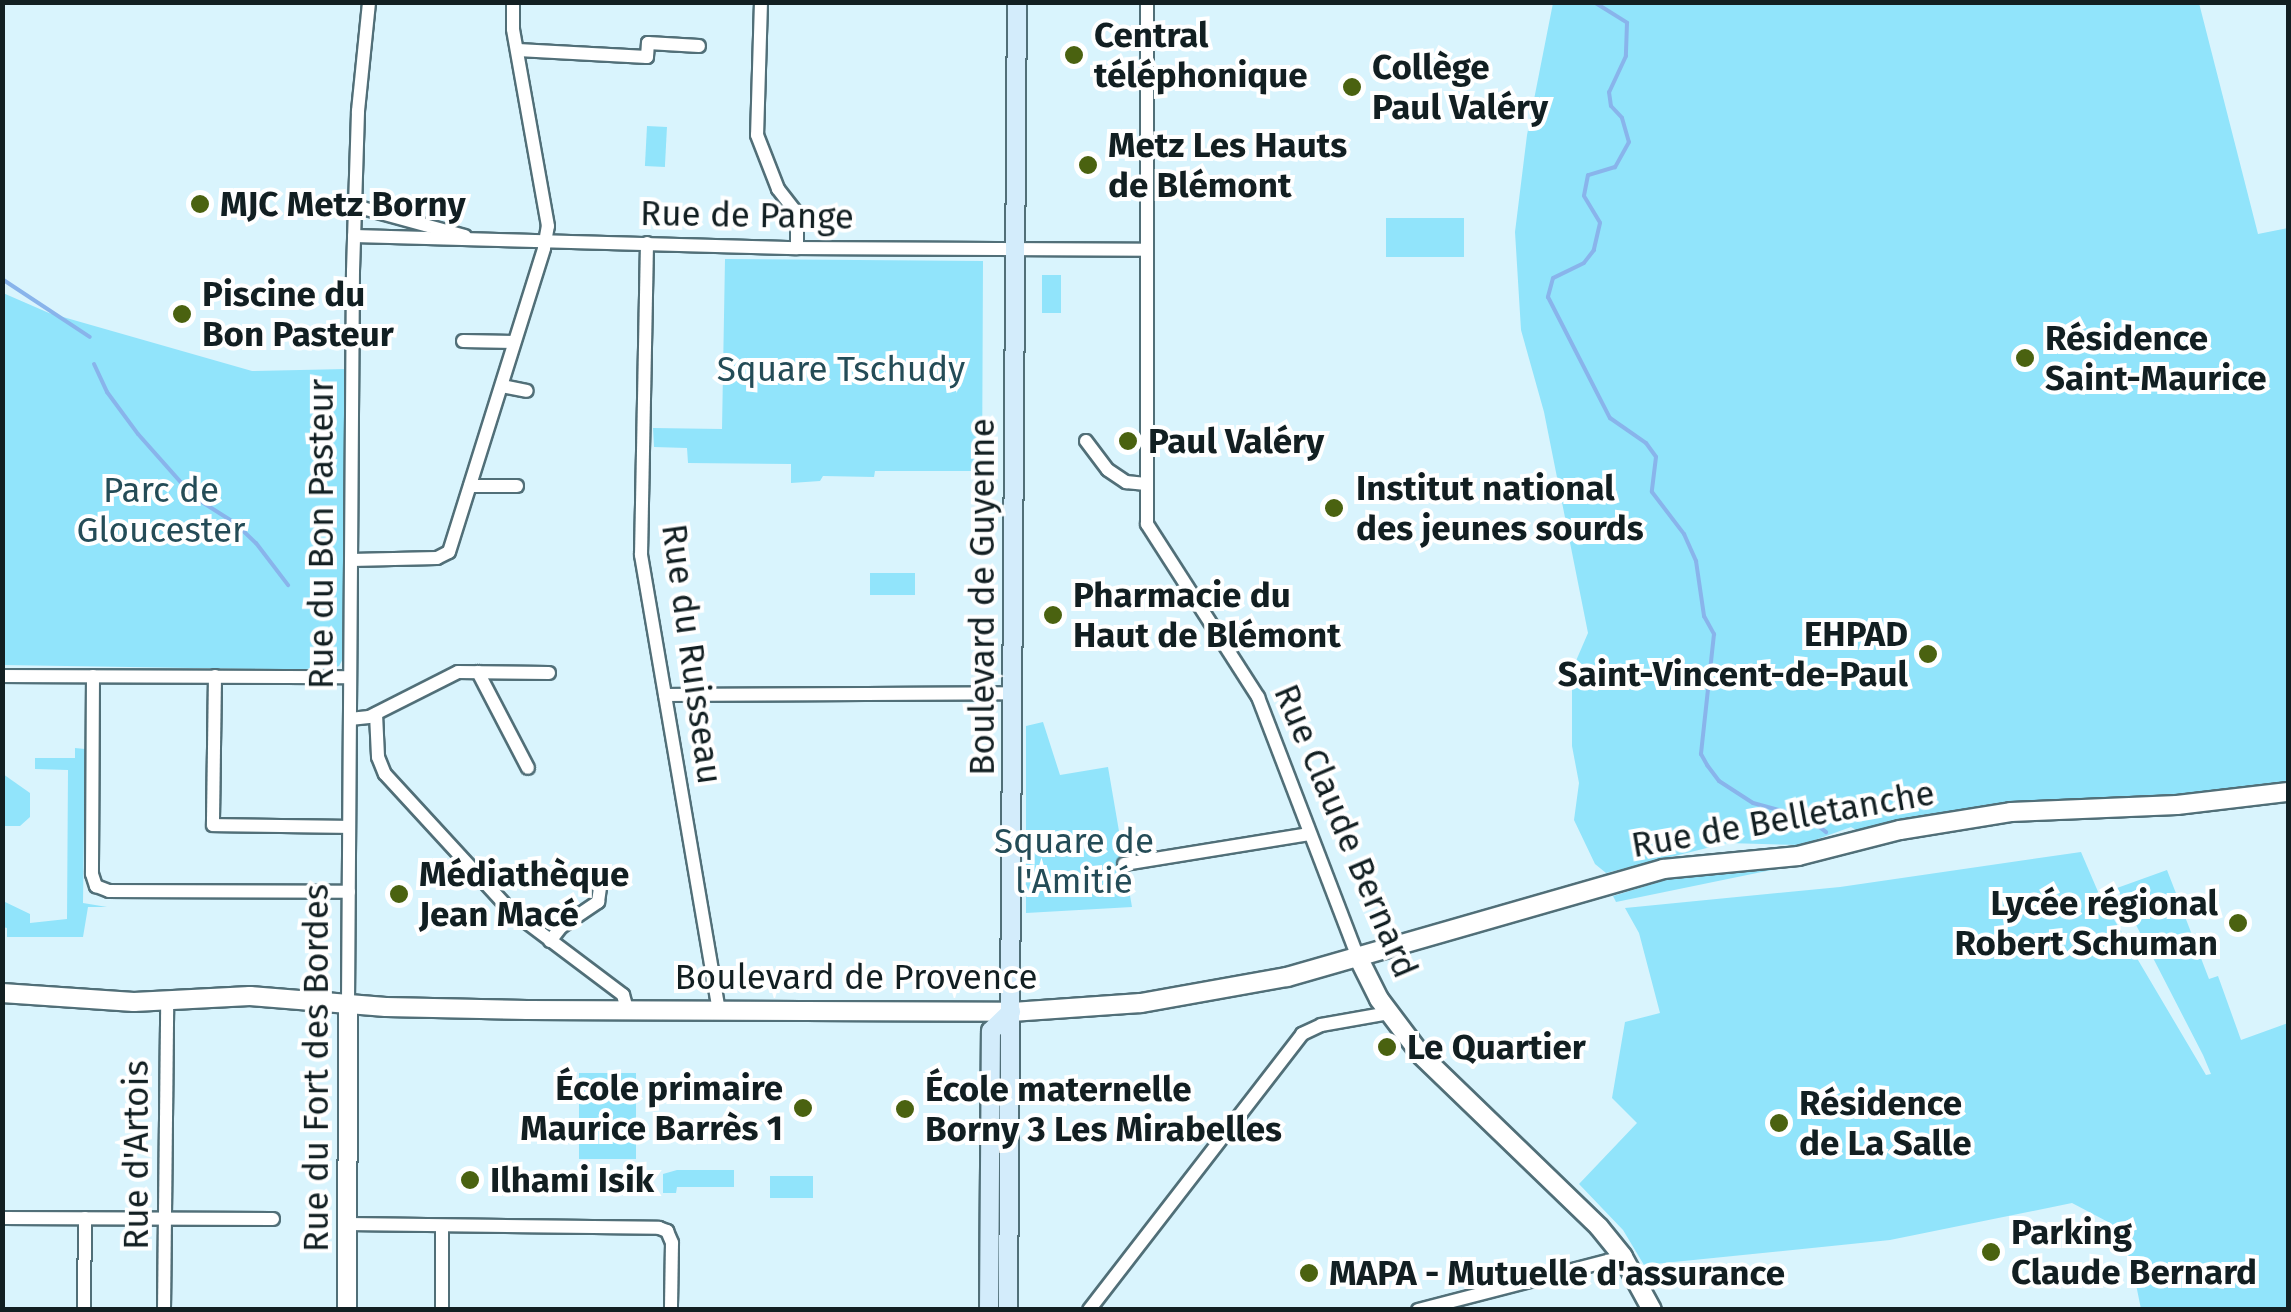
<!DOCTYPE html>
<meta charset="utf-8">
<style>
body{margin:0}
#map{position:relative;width:2291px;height:1312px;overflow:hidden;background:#d9f4fd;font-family:"Fira Sans",sans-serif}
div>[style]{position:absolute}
.green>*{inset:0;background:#91e4fb;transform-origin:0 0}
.stream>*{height:4px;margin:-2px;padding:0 2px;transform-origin:2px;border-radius:2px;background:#89b4eb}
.roads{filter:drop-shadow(2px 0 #516f78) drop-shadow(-2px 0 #516f78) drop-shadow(0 2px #516f78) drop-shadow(0 -2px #516f78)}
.minor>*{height:12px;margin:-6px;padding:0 6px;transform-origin:6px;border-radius:6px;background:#fff}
.tertiary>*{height:18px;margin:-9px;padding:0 9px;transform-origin:9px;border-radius:9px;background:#fff}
.secondary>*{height:18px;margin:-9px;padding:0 9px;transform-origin:9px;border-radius:9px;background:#d3ecfb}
.dots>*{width:28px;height:28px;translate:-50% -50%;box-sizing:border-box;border:5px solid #fff;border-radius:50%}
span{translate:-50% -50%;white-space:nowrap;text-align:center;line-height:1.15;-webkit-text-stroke:8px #fff;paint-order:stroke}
.poi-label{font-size:35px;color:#121f22;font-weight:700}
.left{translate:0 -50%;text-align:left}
.right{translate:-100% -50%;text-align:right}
.street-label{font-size:35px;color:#121f22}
.park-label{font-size:35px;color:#244c57}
.frame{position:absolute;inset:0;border:5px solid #121f22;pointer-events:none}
</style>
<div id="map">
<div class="green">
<div style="clip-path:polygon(1553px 3px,2199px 3px,2258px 234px,2288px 228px,2288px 792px,2051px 809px,1871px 839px,1851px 827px,1801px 845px,1727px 843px,1606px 873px,1595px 864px,1574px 820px,1579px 783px,1572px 746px,1572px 670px,1588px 633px,1544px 412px,1521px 330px,1515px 232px,1527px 135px)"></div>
<div style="left:647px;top:126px;width:20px;height:40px;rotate:3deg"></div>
<div style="left:1386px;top:218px;width:78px;height:39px"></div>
<div style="clip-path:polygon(725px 259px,983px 261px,982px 481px,977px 481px,976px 471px,875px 471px,874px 477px,823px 476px,820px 481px,791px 483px,791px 464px,688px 463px,687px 448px,654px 447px,653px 428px,722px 429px)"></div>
<div style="left:1042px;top:275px;width:19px;height:38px"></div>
<div style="clip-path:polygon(3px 293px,49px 313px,252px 371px,346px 369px,344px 657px,339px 666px,328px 670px,3px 665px)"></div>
<div style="left:870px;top:573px;width:45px;height:22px"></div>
<div style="clip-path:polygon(1043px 722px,1060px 775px,1108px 767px,1132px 907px,1026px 913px,1026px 726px)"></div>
<div style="clip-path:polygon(75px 748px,85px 749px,83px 903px,107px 907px,88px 907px,83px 937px,7px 937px,7px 928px,3px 927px,3px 901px,30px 914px,30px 923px,67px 919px,68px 770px,35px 769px,35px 758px,75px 758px)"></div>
<div style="clip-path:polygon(3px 774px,30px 793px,30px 817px,20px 826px,3px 826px)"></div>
<div style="clip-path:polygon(2081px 852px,2099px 894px,2206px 1075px,2211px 1074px,2203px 1055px,2117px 888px,2167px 870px,2209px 979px,2218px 976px,2241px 1040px,2288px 1023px,2288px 1309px,2141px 1309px,2131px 1260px,2110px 1223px,2072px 1203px,1890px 1240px,1644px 1265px,1623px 1230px,1579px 1184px,1637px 1123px,1612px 1098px,1625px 1022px,1660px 1013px,1639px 933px,1625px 908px,1840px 887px)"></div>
<div style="clip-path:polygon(1796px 865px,1616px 902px,1613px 896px,1689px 873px)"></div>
<div style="left:579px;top:1073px;width:57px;height:86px"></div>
<div style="clip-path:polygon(677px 1170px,734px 1170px,734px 1187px,677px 1187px,676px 1193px,663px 1193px,663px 1174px)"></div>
<div style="left:770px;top:1176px;width:43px;height:22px"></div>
</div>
<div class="stream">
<div style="left:1594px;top:2px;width:39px;rotate:32deg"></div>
<div style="left:1627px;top:23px;width:33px;rotate:92deg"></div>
<div style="left:1626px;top:56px;width:40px;rotate:115deg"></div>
<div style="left:1609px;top:92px;width:14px;rotate:82deg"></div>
<div style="left:1611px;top:106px;width:16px;rotate:47deg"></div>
<div style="left:1622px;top:118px;width:25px;rotate:74deg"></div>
<div style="left:1629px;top:142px;width:29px;rotate:119deg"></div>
<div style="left:1615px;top:167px;width:28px;rotate:163deg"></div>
<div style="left:1588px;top:175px;width:21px;rotate:101deg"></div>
<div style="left:1584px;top:196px;width:31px;rotate:59deg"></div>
<div style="left:1600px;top:223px;width:28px;rotate:103deg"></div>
<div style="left:1594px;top:250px;width:16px;rotate:128deg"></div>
<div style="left:1584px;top:263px;width:34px;rotate:154deg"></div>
<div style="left:1553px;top:278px;width:20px;rotate:105deg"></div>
<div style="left:1548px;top:297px;width:136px;rotate:62.9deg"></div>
<div style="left:1610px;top:418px;width:44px;rotate:34.8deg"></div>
<div style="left:1646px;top:443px;width:17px;rotate:54deg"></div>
<div style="left:1656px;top:457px;width:35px;rotate:97deg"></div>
<div style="left:1652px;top:492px;width:53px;rotate:52.7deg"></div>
<div style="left:1684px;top:534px;width:30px;rotate:66deg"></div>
<div style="left:1696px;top:561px;width:56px;rotate:81.7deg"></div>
<div style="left:1704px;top:616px;width:21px;rotate:61deg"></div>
<div style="left:1714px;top:634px;width:121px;rotate:96.2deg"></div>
<div style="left:1701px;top:754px;width:13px;rotate:61deg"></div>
<div style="left:1707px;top:765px;width:20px;rotate:53deg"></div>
<div style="left:1719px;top:781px;width:40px;rotate:32.9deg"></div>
<div style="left:1753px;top:803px;width:57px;rotate:15.3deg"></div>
<div style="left:1808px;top:818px;width:23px;rotate:38deg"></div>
<div style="left:2px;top:279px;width:105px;rotate:33.4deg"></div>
<div style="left:94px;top:364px;width:31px;rotate:65deg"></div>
<div style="left:107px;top:392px;width:52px;rotate:53.6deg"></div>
<div style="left:138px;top:434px;width:84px;rotate:48.4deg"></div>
<div style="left:194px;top:497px;width:49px;rotate:32.4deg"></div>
<div style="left:235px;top:523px;width:29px;rotate:44deg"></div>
<div style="left:256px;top:543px;width:53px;rotate:52.7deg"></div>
</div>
<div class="roads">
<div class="minor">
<div style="left:761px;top:2px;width:133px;rotate:91.7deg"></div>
<div style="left:757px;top:135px;width:58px;rotate:68.7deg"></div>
<div style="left:778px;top:189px;width:31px;rotate:52deg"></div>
<div style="left:797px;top:213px;width:35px;rotate:90deg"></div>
<div style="left:1147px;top:2px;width:522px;rotate:90deg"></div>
<div style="left:1147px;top:524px;width:206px;rotate:57.3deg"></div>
<div style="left:1258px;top:697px;width:279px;rotate:69deg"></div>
<div style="left:518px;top:50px;width:129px;rotate:3.1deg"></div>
<div style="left:647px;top:57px;width:14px;rotate:-86deg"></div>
<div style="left:648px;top:43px;width:51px;rotate:3.4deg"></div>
<div style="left:355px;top:206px;width:114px;rotate:15.3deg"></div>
<div style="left:354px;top:236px;width:443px;rotate:1.6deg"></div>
<div style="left:797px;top:248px;width:348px;rotate:0.3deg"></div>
<div style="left:647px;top:243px;width:312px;rotate:91.1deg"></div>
<div style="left:641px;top:555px;width:462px;rotate:80.3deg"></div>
<div style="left:463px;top:341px;width:51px;rotate:1.1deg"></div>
<div style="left:502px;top:386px;width:25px;rotate:11deg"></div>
<div style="left:1086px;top:441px;width:36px;rotate:53deg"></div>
<div style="left:1108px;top:470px;width:22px;rotate:34deg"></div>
<div style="left:1126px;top:482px;width:20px;rotate:6deg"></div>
<div style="left:470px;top:486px;width:47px"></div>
<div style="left:351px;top:560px;width:86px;rotate:-1.3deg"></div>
<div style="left:437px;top:558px;width:13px;rotate:-27deg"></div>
<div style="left:449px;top:552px;width:318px;rotate:-72.6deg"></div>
<div style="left:544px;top:248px;width:22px;rotate:-80deg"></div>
<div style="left:548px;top:226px;width:200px;rotate:-100.1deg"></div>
<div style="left:513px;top:29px;width:27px;rotate:-90deg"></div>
<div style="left:478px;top:672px;width:108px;rotate:62.5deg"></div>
<div style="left:2px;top:676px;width:348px;rotate:0.2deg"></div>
<div style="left:93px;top:676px;width:198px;rotate:90.3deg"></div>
<div style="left:92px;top:874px;width:13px;rotate:72deg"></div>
<div style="left:96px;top:886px;width:14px;rotate:21deg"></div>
<div style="left:109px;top:891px;width:240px;rotate:0.2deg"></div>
<div style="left:215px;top:676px;width:149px;rotate:90.8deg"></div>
<div style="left:213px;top:825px;width:136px;rotate:0.8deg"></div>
<div style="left:665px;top:695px;width:349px;rotate:-0.3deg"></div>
<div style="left:376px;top:714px;width:43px;rotate:87.3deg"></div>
<div style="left:378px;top:757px;width:18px;rotate:68deg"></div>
<div style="left:385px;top:774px;width:183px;rotate:47.4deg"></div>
<div style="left:509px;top:909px;width:143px;rotate:37deg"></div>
<div style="left:623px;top:995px;width:15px;rotate:74deg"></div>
<div style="left:350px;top:719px;width:19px;rotate:-6deg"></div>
<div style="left:369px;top:717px;width:100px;rotate:-26.8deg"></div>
<div style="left:458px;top:672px;width:91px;rotate:0.6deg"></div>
<div style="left:1124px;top:864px;width:188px;rotate:-9.2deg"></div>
<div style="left:550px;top:941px;width:18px;rotate:-52deg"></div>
<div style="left:561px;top:927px;width:45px;rotate:-34deg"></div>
<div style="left:598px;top:902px;width:30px;rotate:-82deg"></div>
<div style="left:348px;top:1003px;width:732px;rotate:-89.61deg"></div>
<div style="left:353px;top:271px;width:160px;rotate:-88.2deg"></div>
<div style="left:358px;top:111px;width:110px;rotate:-84.2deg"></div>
<div style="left:2px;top:1218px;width:271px;rotate:0.2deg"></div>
<div style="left:347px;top:1224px;width:312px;rotate:0.7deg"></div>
<div style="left:659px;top:1228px;width:9px;rotate:21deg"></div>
<div style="left:667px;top:1231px;width:13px;rotate:67deg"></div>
<div style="left:672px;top:1243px;width:67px;rotate:90.9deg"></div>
<div style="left:84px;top:1310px;width:92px;rotate:-89.4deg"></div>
<div style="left:164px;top:1310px;width:308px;rotate:-89.4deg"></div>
<div style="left:442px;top:1310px;width:83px;rotate:-90deg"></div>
<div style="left:1089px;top:1310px;width:349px;rotate:-52.3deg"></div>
<div style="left:1302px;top:1034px;width:21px;rotate:-25deg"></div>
<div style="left:1321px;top:1025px;width:69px;rotate:-10deg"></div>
<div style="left:1418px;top:1310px;width:212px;rotate:-14.5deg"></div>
</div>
<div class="tertiary">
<div style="left:1358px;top:957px;width:47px;rotate:63.4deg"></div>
<div style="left:1379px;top:999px;width:71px;rotate:53deg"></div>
<div style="left:1422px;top:1056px;width:246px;rotate:44deg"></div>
<div style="left:1599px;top:1227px;width:38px;rotate:51deg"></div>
<div style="left:1623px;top:1257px;width:60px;rotate:61.3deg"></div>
<div style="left:2px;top:993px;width:132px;rotate:3.9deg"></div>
<div style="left:134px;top:1002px;width:116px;rotate:-3deg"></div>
<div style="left:250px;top:996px;width:136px;rotate:4.6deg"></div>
<div style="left:386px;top:1007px;width:141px;rotate:1.2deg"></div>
<div style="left:527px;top:1010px;width:484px;rotate:0.2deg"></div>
<div style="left:1011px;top:1012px;width:130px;rotate:-4deg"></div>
<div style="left:1141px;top:1003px;width:148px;rotate:-10.1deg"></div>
<div style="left:1287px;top:977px;width:391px;rotate:-16deg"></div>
<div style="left:1663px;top:869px;width:136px;rotate:-5.5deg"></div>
<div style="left:1798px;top:856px;width:105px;rotate:-14.3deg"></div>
<div style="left:1900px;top:830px;width:112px;rotate:-9.2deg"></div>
<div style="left:2011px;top:812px;width:166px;rotate:-2.4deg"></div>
<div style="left:2177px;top:805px;width:112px;rotate:-6.7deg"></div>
<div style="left:347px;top:1310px;width:307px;rotate:-89.8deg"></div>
</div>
<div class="secondary">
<div style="left:989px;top:1310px;width:279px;rotate:-89.6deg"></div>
<div style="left:991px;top:1031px;width:28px;rotate:-44deg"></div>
<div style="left:1008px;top:1310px;width:1308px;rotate:-89.61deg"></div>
</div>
</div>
<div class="dots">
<div style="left:1074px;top:55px;background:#4a6210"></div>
<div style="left:1352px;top:87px;background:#4a6210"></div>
<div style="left:1088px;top:165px;background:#4a6210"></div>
<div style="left:200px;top:204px;background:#4a6210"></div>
<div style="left:182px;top:314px;background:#4a6210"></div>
<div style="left:2025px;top:358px;background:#4a6210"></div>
<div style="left:1128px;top:441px;background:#4a6210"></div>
<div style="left:1334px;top:508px;background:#4a6210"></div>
<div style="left:1053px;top:615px;background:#4a6210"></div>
<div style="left:1928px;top:654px;background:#4a6210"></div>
<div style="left:399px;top:894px;background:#4a6210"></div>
<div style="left:2238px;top:923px;background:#4a6210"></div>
<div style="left:1387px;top:1047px;background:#4a6210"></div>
<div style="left:803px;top:1108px;background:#4a6210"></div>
<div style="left:905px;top:1109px;background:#4a6210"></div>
<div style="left:1779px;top:1123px;background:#4a6210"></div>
<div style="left:470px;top:1180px;background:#4a6210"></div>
<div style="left:1991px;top:1252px;background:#4a6210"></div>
<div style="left:1309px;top:1273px;background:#4a6210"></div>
</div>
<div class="poi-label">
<span class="left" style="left:1094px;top:55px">Central<br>téléphonique</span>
<span class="left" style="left:1372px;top:87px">Collège<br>Paul Valéry</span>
<span class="left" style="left:1108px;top:165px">Metz Les Hauts<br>de Blémont</span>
<span class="left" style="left:220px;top:204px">MJC Metz Borny</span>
<span class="left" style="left:202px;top:314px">Piscine du<br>Bon Pasteur</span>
<span class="left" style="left:2045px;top:358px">Résidence<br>Saint-Maurice</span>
<span class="left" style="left:1148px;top:441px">Paul Valéry</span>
<span class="left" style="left:1356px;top:508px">Institut national<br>des jeunes sourds</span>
<span class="left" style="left:1073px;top:615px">Pharmacie du<br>Haut de Blémont</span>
<span class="right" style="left:1908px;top:654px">EHPAD<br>Saint-Vincent-de-Paul</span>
<span class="left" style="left:419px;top:894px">Médiathèque<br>Jean Macé</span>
<span class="right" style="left:2218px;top:923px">Lycée régional<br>Robert Schuman</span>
<span class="left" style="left:1407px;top:1047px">Le Quartier</span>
<span class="right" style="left:783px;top:1108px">École primaire<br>Maurice Barrès 1</span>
<span class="left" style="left:925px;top:1109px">École maternelle<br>Borny 3 Les Mirabelles</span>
<span class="left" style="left:1799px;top:1123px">Résidence<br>de La Salle</span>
<span class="left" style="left:490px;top:1180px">Ilhami Isik</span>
<span class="left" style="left:2011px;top:1252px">Parking<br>Claude Bernard</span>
<span class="left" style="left:1329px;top:1273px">MAPA - Mutuelle d'assurance</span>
</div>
<div class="street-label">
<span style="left:747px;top:215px;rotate:1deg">Rue de Pange</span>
<span style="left:321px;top:534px;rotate:-90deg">Rue du Bon Pasteur</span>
<span style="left:982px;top:597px;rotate:-90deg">Boulevard de Guyenne</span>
<span style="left:692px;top:654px;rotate:82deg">Rue du Ruisseau</span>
<span style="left:1783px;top:819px;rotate:-10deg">Rue de Belletanche</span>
<span style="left:1346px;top:831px;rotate:67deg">Rue Claude Bernard</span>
<span style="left:856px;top:977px">Boulevard de Provence</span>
<span style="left:316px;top:1068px;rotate:-90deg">Rue du Fort des Bordes</span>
<span style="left:136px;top:1155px;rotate:-90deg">Rue d'Artois</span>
</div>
<div class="park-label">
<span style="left:841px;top:369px">Square Tschudy</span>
<span style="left:161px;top:510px">Parc de<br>Gloucester</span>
<span style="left:1074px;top:861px">Square de<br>l'Amitié</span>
</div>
<div class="frame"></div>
</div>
